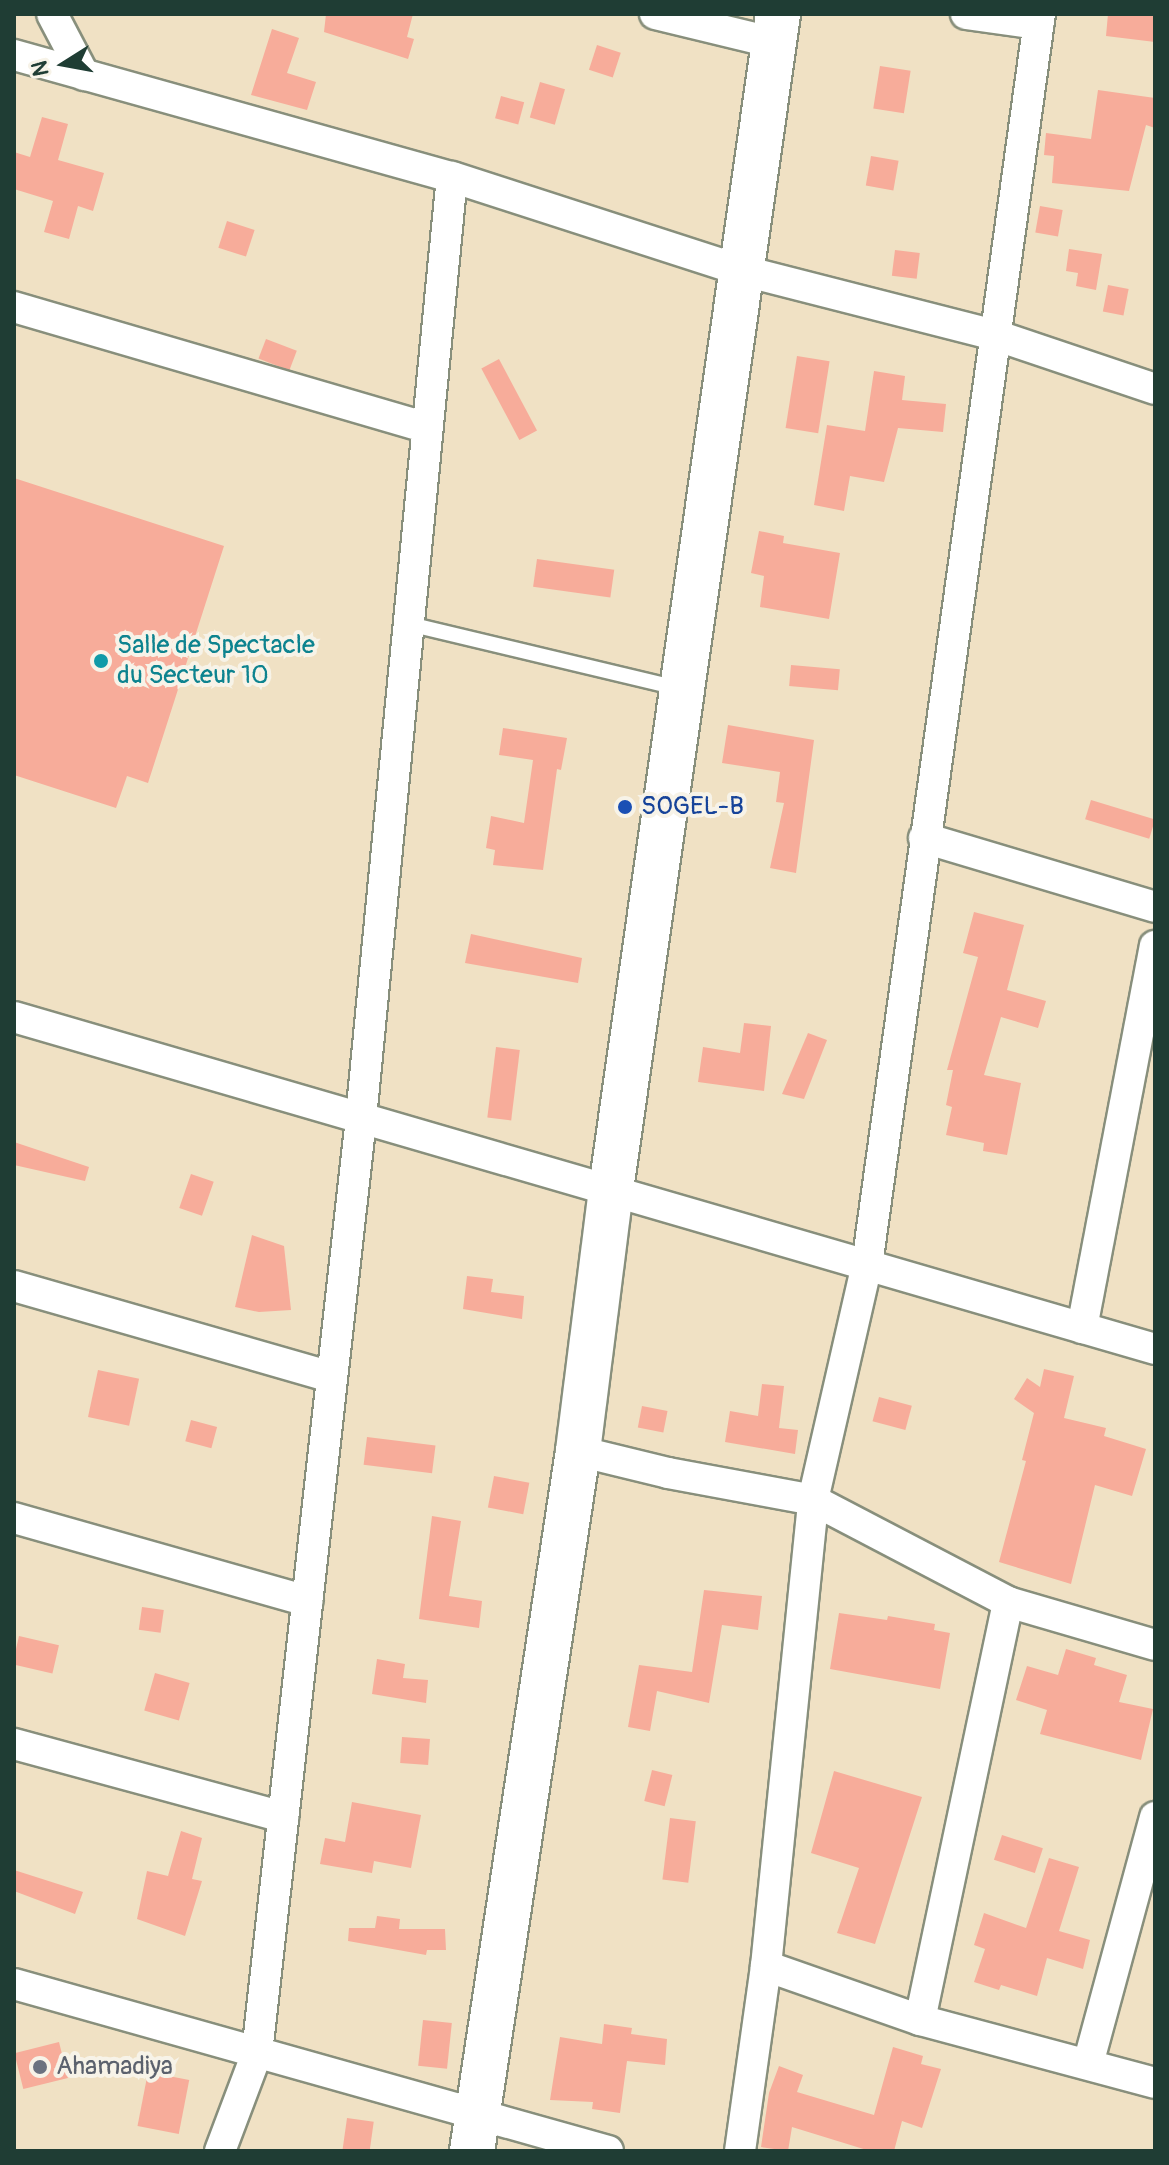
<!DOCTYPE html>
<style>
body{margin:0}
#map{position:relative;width:1169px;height:2165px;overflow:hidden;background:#f0e1c4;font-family:Pangolin,sans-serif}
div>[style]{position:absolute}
.building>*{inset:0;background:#f7ac9a;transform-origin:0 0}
.roads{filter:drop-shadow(2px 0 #888f7c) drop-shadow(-2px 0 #888f7c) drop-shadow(0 2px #888f7c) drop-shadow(0 -2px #888f7c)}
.lane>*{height:14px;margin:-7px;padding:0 7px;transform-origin:7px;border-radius:7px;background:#fff}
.street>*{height:30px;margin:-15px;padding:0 15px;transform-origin:15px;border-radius:15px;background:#fff}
.primary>*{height:44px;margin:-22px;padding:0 22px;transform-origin:22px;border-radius:22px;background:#fff}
.dots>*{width:22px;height:22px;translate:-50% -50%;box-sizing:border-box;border:4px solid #f7f3e8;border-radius:50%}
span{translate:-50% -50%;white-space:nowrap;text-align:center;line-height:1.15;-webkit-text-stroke:8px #f7f3e8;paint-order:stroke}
.culture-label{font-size:26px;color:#0d838f}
.left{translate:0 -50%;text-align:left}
.transit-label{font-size:26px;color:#164399}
.worship-label{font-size:26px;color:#5b616d}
.frame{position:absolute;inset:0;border:16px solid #1f3d34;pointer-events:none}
.north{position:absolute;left:24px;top:24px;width:80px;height:80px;-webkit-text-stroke:6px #f7f3e8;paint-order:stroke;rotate:259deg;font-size:22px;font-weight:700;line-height:32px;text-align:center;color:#1f3d34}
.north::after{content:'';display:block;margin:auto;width:28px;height:36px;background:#1f3d34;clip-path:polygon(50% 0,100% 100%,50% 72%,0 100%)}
</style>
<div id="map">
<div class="building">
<div style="clip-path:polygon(326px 14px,413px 14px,407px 37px,414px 39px,408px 59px,324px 32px)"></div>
<div style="clip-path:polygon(1108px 14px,1155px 14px,1155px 42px,1106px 36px)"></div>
<div style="clip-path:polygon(272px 29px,299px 38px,287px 73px,316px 82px,307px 110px,251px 95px)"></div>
<div style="left:597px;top:45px;width:25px;height:26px;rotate:18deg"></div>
<div style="left:880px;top:66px;width:31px;height:43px;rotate:9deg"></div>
<div style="left:540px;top:82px;width:26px;height:37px;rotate:16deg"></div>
<div style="clip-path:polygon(1098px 90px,1155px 98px,1155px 128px,1146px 125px,1129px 191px,1052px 183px,1054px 156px,1044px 155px,1046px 133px,1091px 139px)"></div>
<div style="left:501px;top:96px;width:24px;height:23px;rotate:15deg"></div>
<div style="clip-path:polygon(42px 117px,68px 124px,58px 160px,104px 173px,93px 211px,78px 206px,69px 239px,44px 232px,53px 201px,14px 189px,14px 152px,30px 157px)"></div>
<div style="left:871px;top:156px;width:28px;height:30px;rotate:10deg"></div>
<div style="left:1040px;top:206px;width:23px;height:27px;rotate:10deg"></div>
<div style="left:227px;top:221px;width:29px;height:28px;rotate:18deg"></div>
<div style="clip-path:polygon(1069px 249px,1102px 254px,1096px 290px,1076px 286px,1078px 273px,1066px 271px)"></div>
<div style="left:895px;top:250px;width:25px;height:26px;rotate:7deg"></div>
<div style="left:1108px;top:285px;width:21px;height:27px;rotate:11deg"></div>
<div style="left:266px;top:339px;width:33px;height:21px;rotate:21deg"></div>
<div style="left:797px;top:356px;width:33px;height:73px;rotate:9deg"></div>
<div style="left:499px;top:359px;width:81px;height:20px;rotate:62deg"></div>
<div style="clip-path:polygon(874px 371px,905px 376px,902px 400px,946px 404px,943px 432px,898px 428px,884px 482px,850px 476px,844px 511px,814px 505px,827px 425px,865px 431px)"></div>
<div style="clip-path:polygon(14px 478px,224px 546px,148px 783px,127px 776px,116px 808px,14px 775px)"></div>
<div style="clip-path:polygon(759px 531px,784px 536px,783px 543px,840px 553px,829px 619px,760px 607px,764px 576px,751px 573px)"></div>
<div style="left:537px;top:559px;width:78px;height:28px;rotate:8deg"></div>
<div style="left:791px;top:665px;width:49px;height:21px;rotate:5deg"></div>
<div style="clip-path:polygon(728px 725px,814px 740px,796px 873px,770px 868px,784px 803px,776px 802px,780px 772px,722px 763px)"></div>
<div style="clip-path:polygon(503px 728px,567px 738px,561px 770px,557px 769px,543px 870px,493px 865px,495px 850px,486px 848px,491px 816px,524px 823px,533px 760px,499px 755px)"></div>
<div style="left:1091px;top:800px;width:67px;height:20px;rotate:17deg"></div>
<div style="clip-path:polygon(974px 912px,1024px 925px,1007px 990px,1046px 1001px,1038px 1028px,1001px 1017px,984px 1075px,1021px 1083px,1007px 1155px,983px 1151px,984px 1143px,946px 1135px,952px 1107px,946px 1105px,953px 1070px,947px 1070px,978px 957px,963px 953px)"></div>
<div style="clip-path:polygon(471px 934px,582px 958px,578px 983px,465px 963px)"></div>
<div style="clip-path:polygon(744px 1023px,771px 1026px,764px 1091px,698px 1082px,703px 1047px,740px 1053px)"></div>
<div style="clip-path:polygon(808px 1033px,827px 1040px,804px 1099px,782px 1094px)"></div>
<div style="left:496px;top:1047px;width:24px;height:71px;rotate:7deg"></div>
<div style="clip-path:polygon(14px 1142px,89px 1167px,85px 1181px,14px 1165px)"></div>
<div style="left:191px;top:1174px;width:24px;height:36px;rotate:19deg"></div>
<div style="clip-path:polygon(252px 1235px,284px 1246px,291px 1310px,259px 1312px,235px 1307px)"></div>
<div style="clip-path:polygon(467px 1276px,493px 1279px,491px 1292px,524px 1296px,522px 1319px,463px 1309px)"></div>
<div style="clip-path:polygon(1044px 1369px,1074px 1376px,1064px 1418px,1106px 1428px,1104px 1436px,1146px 1449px,1132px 1496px,1095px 1485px,1071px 1584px,999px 1562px,1026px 1461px,1022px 1460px,1034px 1413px,1014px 1399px,1027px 1378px,1040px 1387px)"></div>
<div style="left:98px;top:1370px;width:42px;height:48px;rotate:12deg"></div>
<div style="clip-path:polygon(762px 1384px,784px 1386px,779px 1428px,798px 1430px,795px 1454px,725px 1442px,730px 1411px,758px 1416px)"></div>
<div style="left:879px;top:1397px;width:34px;height:25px;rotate:15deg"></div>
<div style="left:642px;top:1406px;width:26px;height:22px;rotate:11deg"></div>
<div style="left:191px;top:1420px;width:27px;height:22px;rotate:15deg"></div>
<div style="left:367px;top:1437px;width:69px;height:28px;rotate:7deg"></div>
<div style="left:494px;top:1476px;width:36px;height:32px;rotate:11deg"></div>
<div style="clip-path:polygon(432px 1516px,461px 1521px,449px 1596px,482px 1601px,479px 1628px,419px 1619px)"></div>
<div style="clip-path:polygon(704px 1590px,762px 1596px,758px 1630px,722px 1625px,709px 1703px,657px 1691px,650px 1731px,628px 1727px,639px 1665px,692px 1672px)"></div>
<div style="left:142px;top:1607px;width:22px;height:23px;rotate:8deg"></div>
<div style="clip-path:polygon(839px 1613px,887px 1620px,888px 1616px,935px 1624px,934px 1630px,950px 1633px,940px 1689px,830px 1669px)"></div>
<div style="left:19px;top:1636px;width:41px;height:29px;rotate:13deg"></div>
<div style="clip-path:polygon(1066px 1649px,1096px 1658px,1094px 1665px,1127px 1675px,1119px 1702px,1153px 1709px,1141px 1760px,1040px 1734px,1047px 1710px,1016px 1700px,1027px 1666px,1058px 1675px)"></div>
<div style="clip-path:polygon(377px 1659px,405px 1664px,403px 1678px,428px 1680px,426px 1703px,372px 1694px)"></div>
<div style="left:155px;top:1673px;width:36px;height:39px;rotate:16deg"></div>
<div style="left:402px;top:1737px;width:28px;height:26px;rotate:4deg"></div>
<div style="left:652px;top:1770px;width:21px;height:32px;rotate:14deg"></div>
<div style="clip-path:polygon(834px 1771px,922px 1797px,875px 1944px,837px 1933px,859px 1868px,811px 1853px)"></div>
<div style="clip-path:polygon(352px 1802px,421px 1815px,411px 1868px,374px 1861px,372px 1873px,320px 1864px,325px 1838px,345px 1842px)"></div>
<div style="left:670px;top:1818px;width:26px;height:62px;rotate:7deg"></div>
<div style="clip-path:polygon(181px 1831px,202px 1838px,192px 1879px,202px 1881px,185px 1936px,137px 1919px,147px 1871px,168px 1876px)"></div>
<div style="left:1002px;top:1835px;width:43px;height:26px;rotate:18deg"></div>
<div style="clip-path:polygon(1049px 1858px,1079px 1867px,1059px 1931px,1090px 1940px,1083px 1969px,1047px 1958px,1037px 1996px,1001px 1985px,999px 1990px,974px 1982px,985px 1949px,974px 1945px,984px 1913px,1026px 1928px)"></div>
<div style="clip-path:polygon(14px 1870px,83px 1892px,75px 1914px,14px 1891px)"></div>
<div style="clip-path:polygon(377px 1916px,400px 1919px,399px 1929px,445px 1929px,446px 1950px,427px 1950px,426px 1955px,348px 1941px,349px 1928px,375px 1928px)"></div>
<div style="left:423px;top:2020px;width:29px;height:46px;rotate:6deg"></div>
<div style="clip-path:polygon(604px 2024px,632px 2028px,631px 2034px,667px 2039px,665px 2065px,627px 2061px,620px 2113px,592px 2109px,593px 2102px,550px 2100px,560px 2037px,602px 2044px)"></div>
<div style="left:59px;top:2042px;width:37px;height:46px;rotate:76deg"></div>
<div style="clip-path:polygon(893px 2047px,923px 2056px,921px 2064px,941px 2069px,922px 2128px,902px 2121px,894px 2151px,870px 2151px,792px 2127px,788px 2151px,761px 2147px,769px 2093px,779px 2066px,803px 2075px,797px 2092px,874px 2115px)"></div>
<div style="left:148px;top:2072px;width:42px;height:55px;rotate:11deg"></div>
<div style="left:347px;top:2118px;width:27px;height:33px;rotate:8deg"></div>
</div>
<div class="roads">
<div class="lane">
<div style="left:409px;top:624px;width:276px;rotate:13.4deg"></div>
</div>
<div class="street">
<div style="left:52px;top:14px;width:69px;rotate:62.3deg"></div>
<div style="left:655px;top:14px;width:123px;rotate:13.6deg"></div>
<div style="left:966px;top:14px;width:73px;rotate:7.9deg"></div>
<div style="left:14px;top:55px;width:455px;rotate:15.6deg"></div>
<div style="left:452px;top:177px;width:303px;rotate:17.9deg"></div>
<div style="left:740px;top:270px;width:263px;rotate:14.3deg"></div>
<div style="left:995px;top:335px;width:169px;rotate:18.6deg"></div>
<div style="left:14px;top:307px;width:430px;rotate:16.3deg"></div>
<div style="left:924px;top:838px;width:241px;rotate:16.6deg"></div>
<div style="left:14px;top:1017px;width:1188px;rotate:16.22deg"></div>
<div style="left:14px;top:1286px;width:330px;rotate:16deg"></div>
<div style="left:1082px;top:1328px;width:389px;rotate:-79.2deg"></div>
<div style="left:578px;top:1451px;width:93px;rotate:13.7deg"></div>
<div style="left:668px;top:1473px;width:147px;rotate:10.5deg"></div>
<div style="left:813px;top:1500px;width:220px;rotate:27.6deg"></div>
<div style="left:1008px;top:1602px;width:153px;rotate:16.3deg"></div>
<div style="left:14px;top:1518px;width:305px;rotate:15.8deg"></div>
<div style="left:14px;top:1744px;width:279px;rotate:15.2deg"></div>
<div style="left:766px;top:1966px;width:163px;rotate:19.3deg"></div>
<div style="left:920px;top:2020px;width:243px;rotate:15deg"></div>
<div style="left:14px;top:1984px;width:617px;rotate:15.7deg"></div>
<div style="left:920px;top:2020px;width:427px;rotate:-78.1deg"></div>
<div style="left:1088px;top:2064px;width:256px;rotate:-74.8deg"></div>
<div style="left:220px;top:2151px;width:105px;rotate:-69.3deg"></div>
<div style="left:257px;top:2053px;width:941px;rotate:-83.65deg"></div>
<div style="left:361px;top:1118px;width:945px;rotate:-84.48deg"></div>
<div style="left:740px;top:2151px;width:187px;rotate:-82deg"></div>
<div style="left:766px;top:1966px;width:468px;rotate:-84.2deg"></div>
<div style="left:813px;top:1500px;width:241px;rotate:-77.1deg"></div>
<div style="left:867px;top:1265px;width:1263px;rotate:-82.13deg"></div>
</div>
<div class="primary">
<div style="left:472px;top:2151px;width:708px;rotate:-81.39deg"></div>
<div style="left:578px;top:1451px;width:264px;rotate:-82.8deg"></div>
<div style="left:611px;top:1189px;width:1187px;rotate:-81.91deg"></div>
</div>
</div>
<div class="dots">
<div style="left:101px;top:661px;background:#0f9aa8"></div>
<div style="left:625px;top:807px;background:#1a4fb4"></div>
<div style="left:40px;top:2067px;background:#6b7280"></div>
</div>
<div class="culture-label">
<span class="left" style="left:117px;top:661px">Salle de Spectacle<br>du Secteur 10</span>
</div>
<div class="transit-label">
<span class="left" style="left:641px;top:807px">SOGEL-B</span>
</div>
<div class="worship-label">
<span class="left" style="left:56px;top:2067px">Ahamadiya</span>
</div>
<div class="frame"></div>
<div class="north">N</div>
</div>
